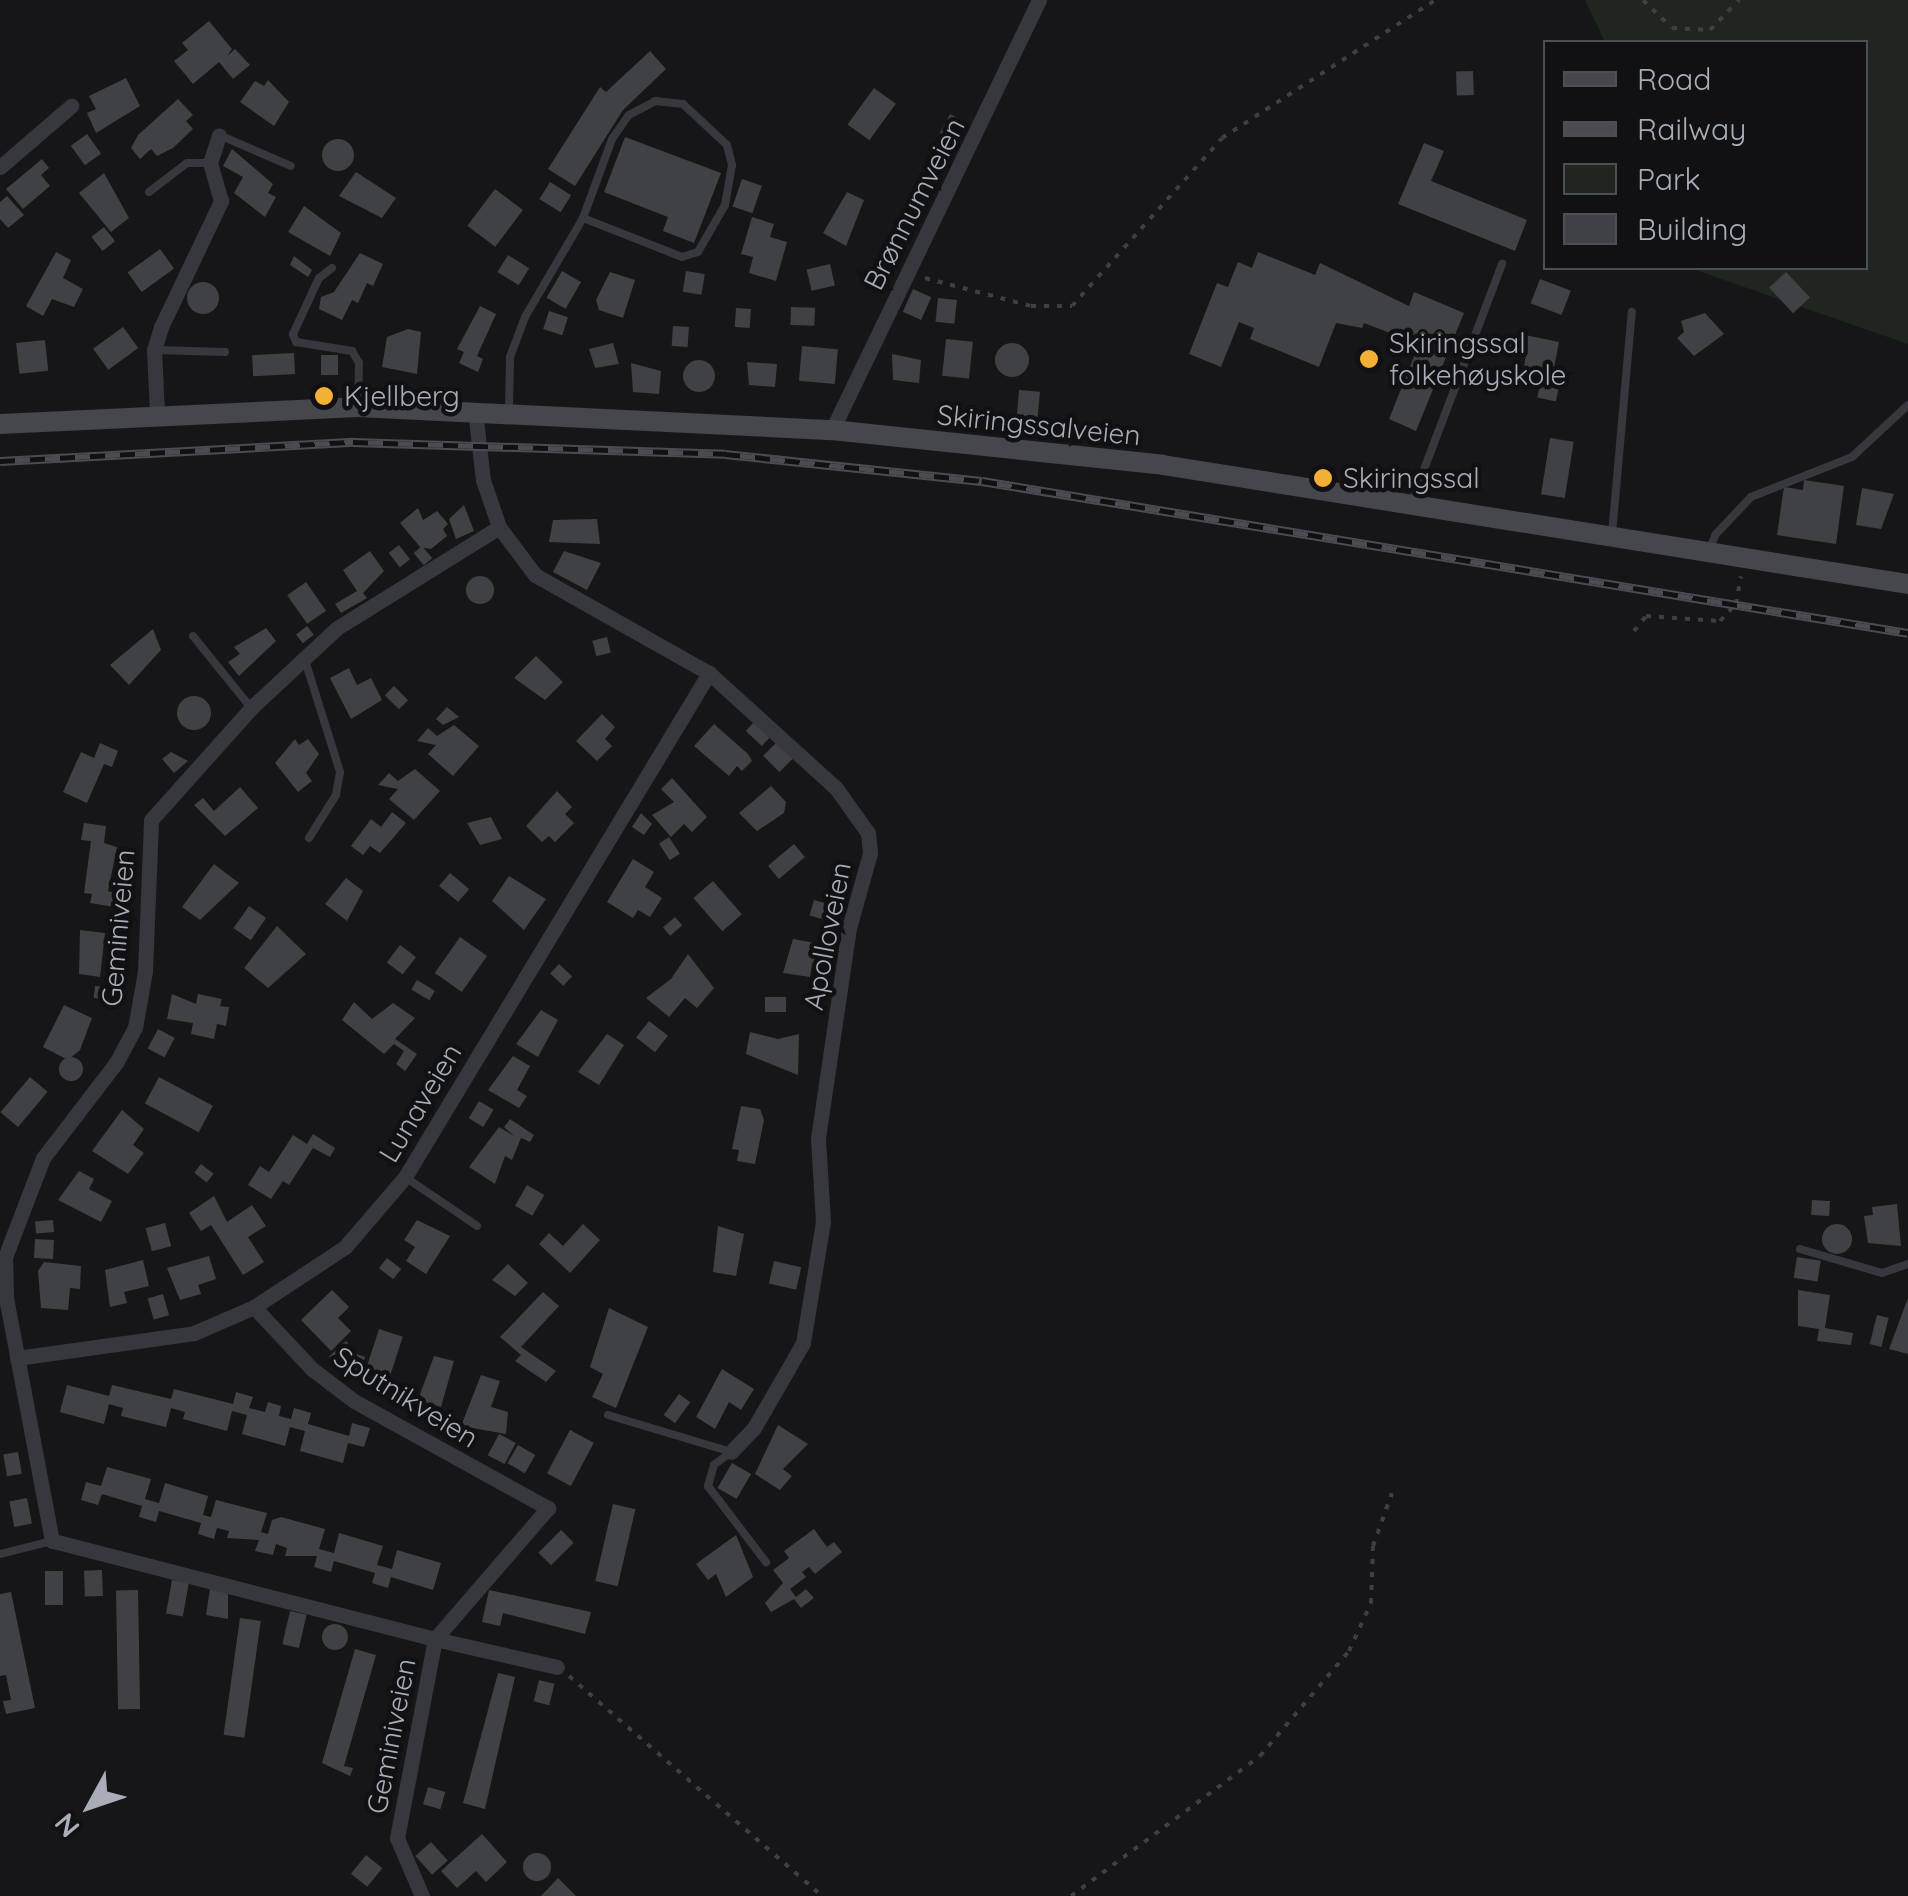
<!DOCTYPE html>
<meta charset="utf-8">
<style>
body{margin:0}
#map{position:relative;width:1908px;height:1896px;overflow:hidden;background:#161618;font-family:Quicksand,sans-serif}
div>[style]{position:absolute}
.green>*{inset:0;background:#1e261f}
.building>*{inset:0;background:#404145;transform-origin:0 0}
.round{border-radius:50%}
.path>*{height:4px;margin-top:-2px;transform-origin:0;background:repeating-linear-gradient(90deg,#3d3f44 0 5px,transparent 0 13px)}
.service>*{height:8px;margin:-4px;padding:0 4px;transform-origin:4px;border-radius:4px;background:#37383d}
.minor>*{height:15px;margin:-7.5px;padding:0 7.5px;transform-origin:7.5px;border-radius:7.5px;background:#37383d}
.secondary>*{height:20px;margin:-10px;padding:0 10px;transform-origin:10px;border-radius:10px;background:#45474d}
.rail>*{height:9px;margin-top:-4.5px;transform-origin:0;background:repeating-linear-gradient(90deg,#111113 0 15px,#4a4c52 0 30px);box-sizing:border-box;border-block:2px solid #4a4c52}
.dots>*{width:28px;height:28px;translate:-50% -50%;box-sizing:border-box;border:5px solid #111113;border-radius:50%}
span{translate:-50% -50%;white-space:nowrap;text-align:center;line-height:1.15;-webkit-text-stroke:9px #111113;paint-order:stroke}
.street-label{font-size:28px;color:#a8adb8}
.poi-label{font-size:28px;color:#a8adb8}
.left{translate:0 -50%;text-align:left}
.legend{position:absolute;left:1543px;top:40px;width:325px;height:230px;box-sizing:border-box;background:#111113;border:2px solid #4d4f55;margin:0;padding:12px 18px;list-style:none;font-size:30px;color:#a8adb8}
.legend li{display:flex;align-items:center;gap:20px;height:50px}
.legend b{width:50px;border:2px solid #4d4f55}
.north{position:absolute;left:40px;top:1756px;width:100px;height:100px;-webkit-text-stroke:8px #111113;paint-order:stroke;rotate:230deg;font-size:28px;font-weight:700;line-height:40px;text-align:center;color:#a8adb8}
.north::after{content:'';display:block;margin:auto;width:35px;height:45px;background:#a8adb8;clip-path:polygon(50% 0,100% 100%,50% 72%,0 100%)}
</style>
<div id="map">
<div class="green">
<div style="clip-path:polygon(1585px 0,1908px 0,1908px 344px,1690px 268px,1866px 268px,1866px 42px,1605px 42px)"></div>
</div>
<div class="building">
<div style="clip-path:polygon(209px 21px,232px 49px,227px 56px,235px 49px,250px 65px,233px 79px,219px 62px,193px 84px,174px 61px,188px 50px,182px 43px)"></div>
<div style="clip-path:polygon(650px 51px,666px 69px,623px 110px,575px 186px,548px 169px,600px 87px,606px 92px)"></div>
<div style="left:1473px;top:71px;width:24px;height:17px;rotate:88deg"></div>
<div style="clip-path:polygon(126px 78px,140px 106px,96px 133px,87px 113px,96px 109px,89px 96px)"></div>
<div style="clip-path:polygon(268px 80px,289px 102px,274px 126px,240px 102px,255px 81px,264px 86px)"></div>
<div style="left:874px;top:88px;width:27px;height:45px;rotate:36deg"></div>
<div style="clip-path:polygon(178px 99px,193px 115px,186px 121px,193px 129px,173px 148px,157px 156px,151px 149px,140px 159px,131px 148px,138px 135px)"></div>
<div style="left:950px;top:114px;width:15px;height:22px;rotate:28deg"></div>
<div style="left:87px;top:134px;width:24px;height:20px;rotate:54deg"></div>
<div style="clip-path:polygon(625px 137px,721px 173px,694px 243px,663px 231px,668px 217px,604px 192px)"></div>
<div class="round" style="left:322px;top:139px;width:32px;height:32px"></div>
<div style="clip-path:polygon(1424px 143px,1444px 151px,1431px 181px,1527px 220px,1515px 251px,1398px 204px)"></div>
<div style="clip-path:polygon(232px 149px,273px 184px,268px 193px,276px 197px,265px 217px,234px 193px,243px 177px,223px 166px)"></div>
<div style="clip-path:polygon(42px 159px,49px 168px,41px 175px,50px 186px,23px 209px,6px 189px)"></div>
<div style="clip-path:polygon(356px 172px,396px 198px,382px 218px,339px 196px)"></div>
<div style="clip-path:polygon(104px 173px,129px 218px,111px 232px,79px 193px)"></div>
<div style="left:742px;top:179px;width:21px;height:29px;rotate:19deg"></div>
<div style="left:550px;top:182px;width:25px;height:20px;rotate:32deg"></div>
<div style="left:495px;top:189px;width:35px;height:46px;rotate:37deg"></div>
<div style="clip-path:polygon(847px 192px,864px 200px,846px 246px,823px 233px)"></div>
<div style="clip-path:polygon(7px 196px,24px 215px,8px 228px,0 219px,0 202px)"></div>
<div style="clip-path:polygon(304px 206px,341px 233px,330px 256px,288px 232px)"></div>
<div style="clip-path:polygon(752px 217px,774px 224px,770px 237px,787px 242px,776px 281px,749px 273px,753px 257px,741px 254px)"></div>
<div style="left:104px;top:227px;width:18px;height:16px;rotate:52deg"></div>
<div style="left:160px;top:249px;width:24px;height:40px;rotate:54deg"></div>
<div style="clip-path:polygon(56px 252px,71px 260px,63px 278px,83px 289px,74px 307px,52px 299px,43px 316px,26px 306px)"></div>
<div style="clip-path:polygon(1258px 252px,1315px 275px,1320px 263px,1409px 306px,1414px 292px,1464px 313px,1416px 431px,1389px 419px,1419px 344px,1364px 323px,1362px 328px,1336px 323px,1319px 367px,1250px 339px,1254px 328px,1239px 322px,1221px 367px,1189px 354px,1217px 283px,1228px 287px,1238px 262px,1252px 268px)"></div>
<div style="clip-path:polygon(360px 253px,383px 264px,373px 286px,367px 283px,358px 303px,352px 300px,342px 320px,319px 309px,321px 297px,334px 292px)"></div>
<div style="left:508px;top:255px;width:25px;height:20px;rotate:32deg"></div>
<div style="clip-path:polygon(294px 256px,312px 270px,308px 277px,290px 265px)"></div>
<div style="left:830px;top:264px;width:22px;height:24px;rotate:77deg"></div>
<div style="left:562px;top:271px;width:22px;height:31px;rotate:30deg"></div>
<div style="left:686px;top:271px;width:19px;height:21px;rotate:9deg"></div>
<div style="clip-path:polygon(610px 272px,635px 280px,623px 318px,599px 310px,596px 300px)"></div>
<div style="left:1786px;top:272px;width:35px;height:23px;rotate:47deg"></div>
<div style="left:1540px;top:279px;width:33px;height:26px;rotate:21deg"></div>
<div class="round" style="left:187px;top:282px;width:32px;height:32px"></div>
<div style="left:913px;top:289px;width:20px;height:25px;rotate:24deg"></div>
<div style="left:938px;top:298px;width:19px;height:24px;rotate:6deg"></div>
<div style="clip-path:polygon(480px 306px,496px 314px,477px 356px,483px 359px,478px 372px,459px 363px,464px 352px,457px 349px)"></div>
<div style="left:791px;top:307px;width:24px;height:18px;rotate:2deg"></div>
<div style="left:736px;top:308px;width:15px;height:19px;rotate:4deg"></div>
<div style="left:549px;top:311px;width:20px;height:19px;rotate:18deg"></div>
<div style="clip-path:polygon(1705px 313px,1724px 334px,1694px 356px,1677px 338px,1684px 332px,1681px 321px)"></div>
<div style="left:673px;top:326px;width:16px;height:20px;rotate:4deg"></div>
<div style="left:123px;top:327px;width:26px;height:37px;rotate:54deg"></div>
<div style="clip-path:polygon(408px 329px,421px 332px,417px 374px,382px 367px,387px 337px)"></div>
<div style="clip-path:polygon(1520px 334px,1559px 342px,1553px 373px,1524px 368px,1526px 354px,1506px 346px,1508px 335px)"></div>
<div style="left:946px;top:339px;width:27px;height:37px;rotate:6deg"></div>
<div style="left:45px;top:340px;width:31px;height:29px;rotate:84deg"></div>
<div style="clip-path:polygon(613px 343px,619px 364px,595px 368px,589px 349px)"></div>
<div class="round" style="left:995px;top:343px;width:34px;height:34px"></div>
<div style="left:802px;top:346px;width:36px;height:35px;rotate:5deg"></div>
<div style="left:294px;top:353px;width:21px;height:42px;rotate:87deg"></div>
<div style="clip-path:polygon(892px 354px,921px 360px,919px 383px,893px 380px)"></div>
<div style="left:321px;top:355px;width:17px;height:20px"></div>
<div class="round" style="left:683px;top:360px;width:32px;height:32px"></div>
<div style="clip-path:polygon(747px 362px,777px 364px,775px 387px,749px 385px)"></div>
<div style="clip-path:polygon(631px 363px,661px 371px,659px 394px,633px 392px)"></div>
<div style="left:1541px;top:380px;width:19px;height:18px;rotate:12deg"></div>
<div style="left:1019px;top:390px;width:21px;height:32px;rotate:5deg"></div>
<div style="left:1550px;top:438px;width:24px;height:57px;rotate:9deg"></div>
<div style="clip-path:polygon(1804px 480px,1844px 486px,1836px 544px,1777px 535px,1784px 487px,1803px 490px)"></div>
<div style="clip-path:polygon(1862px 488px,1894px 494px,1881px 529px,1856px 525px)"></div>
<div style="clip-path:polygon(464px 505px,474px 531px,456px 539px,449px 519px)"></div>
<div style="clip-path:polygon(418px 508px,423px 520px,437px 511px,448px 524px,443px 529px,447px 536px,431px 549px,420px 547px,400px 523px)"></div>
<div style="clip-path:polygon(597px 519px,600px 544px,549px 542px,553px 520px)"></div>
<div style="left:399px;top:545px;width:18px;height:13px;rotate:52deg"></div>
<div style="left:422px;top:546px;width:16px;height:11px;rotate:50deg"></div>
<div style="clip-path:polygon(370px 551px,384px 571px,363px 593px,367px 598px,341px 613px,335px 604px,357px 591px,343px 570px)"></div>
<div style="clip-path:polygon(564px 551px,601px 563px,587px 590px,553px 572px)"></div>
<div class="round" style="left:466px;top:576px;width:28px;height:28px"></div>
<div style="left:306px;top:582px;width:35px;height:23px;rotate:55deg"></div>
<div style="left:307px;top:626px;width:11px;height:14px;rotate:52deg"></div>
<div style="clip-path:polygon(266px 628px,276px 641px,239px 676px,228px 662px,240px 654px,234px 647px)"></div>
<div style="clip-path:polygon(153px 629px,161px 650px,129px 685px,110px 665px)"></div>
<div style="left:607px;top:637px;width:16px;height:15px;rotate:76deg"></div>
<div style="clip-path:polygon(536px 656px,563px 682px,545px 700px,514px 678px)"></div>
<div style="clip-path:polygon(349px 668px,357px 685px,371px 678px,382px 700px,351px 719px,330px 678px)"></div>
<div style="left:394px;top:686px;width:20px;height:13px;rotate:45deg"></div>
<div class="round" style="left:177px;top:696px;width:34px;height:34px"></div>
<div style="clip-path:polygon(447px 707px,459px 717px,443px 725px,436px 719px)"></div>
<div style="clip-path:polygon(602px 714px,615px 727px,605px 739px,612px 746px,597px 761px,576px 741px)"></div>
<div style="left:756px;top:720px;width:22px;height:15px;rotate:43deg"></div>
<div style="clip-path:polygon(714px 724px,748px 754px,752px 761px,742px 771px,737px 766px,729px 776px,694px 746px)"></div>
<div style="clip-path:polygon(454px 725px,479px 746px,453px 776px,428px 754px,436px 745px,417px 741px,428px 728px,437px 736px)"></div>
<div style="clip-path:polygon(295px 739px,299px 745px,308px 739px,319px 754px,306px 773px,312px 781px,298px 792px,275px 763px)"></div>
<div style="left:778px;top:741px;width:23px;height:21px;rotate:45deg"></div>
<div style="clip-path:polygon(100px 743px,118px 751px,112px 767px,104px 764px,87px 803px,63px 792px,81px 752px,94px 758px)"></div>
<div style="clip-path:polygon(171px 752px,188px 761px,174px 773px,162px 759px)"></div>
<div style="clip-path:polygon(415px 769px,440px 791px,414px 820px,389px 799px,398px 789px,378px 785px,389px 773px,398px 781px)"></div>
<div style="clip-path:polygon(672px 778px,707px 817px,692px 832px,684px 824px,671px 837px,652px 815px,674px 802px,661px 789px)"></div>
<div style="clip-path:polygon(771px 786px,786px 802px,784px 813px,757px 831px,739px 813px)"></div>
<div style="clip-path:polygon(240px 787px,258px 808px,225px 836px,194px 805px,203px 798px,214px 811px)"></div>
<div style="clip-path:polygon(557px 791px,572px 807px,565px 814px,574px 823px,555px 842px,549px 836px,542px 842px,526px 826px)"></div>
<div style="clip-path:polygon(392px 812px,406px 823px,380px 853px,370px 846px,363px 855px,351px 846px,371px 819px,381px 827px)"></div>
<div style="clip-path:polygon(641px 813px,652px 824px,644px 835px,632px 827px)"></div>
<div style="clip-path:polygon(491px 817px,502px 839px,480px 845px,467px 823px)"></div>
<div style="clip-path:polygon(84px 823px,106px 826px,104px 843px,117px 847px,108px 891px,119px 895px,115px 907px,90px 903px,92px 894px,84px 893px,91px 841px,81px 840px)"></div>
<div style="left:669px;top:837px;width:20px;height:12px;rotate:57deg"></div>
<div style="left:794px;top:844px;width:17px;height:34px;rotate:50deg"></div>
<div style="clip-path:polygon(633px 859px,654px 872px,645px 887px,662px 898px,650px 917px,638px 910px,633px 918px,607px 902px)"></div>
<div style="clip-path:polygon(214px 864px,239px 883px,200px 920px,182px 907px)"></div>
<div style="left:450px;top:873px;width:25px;height:17px;rotate:40deg"></div>
<div style="clip-path:polygon(509px 876px,546px 899px,524px 930px,492px 901px)"></div>
<div style="clip-path:polygon(346px 878px,363px 891px,347px 921px,325px 904px)"></div>
<div style="left:713px;top:881px;width:44px;height:26px;rotate:49deg"></div>
<div style="left:814px;top:900px;width:22px;height:16px;rotate:16deg"></div>
<div style="left:249px;top:906px;width:21px;height:27px;rotate:35deg"></div>
<div style="left:675px;top:917px;width:11px;height:16px;rotate:49deg"></div>
<div style="clip-path:polygon(277px 926px,306px 954px,268px 988px,244px 968px)"></div>
<div style="clip-path:polygon(80px 930px,105px 933px,100px 977px,79px 974px)"></div>
<div style="left:460px;top:937px;width:33px;height:44px;rotate:35deg"></div>
<div style="clip-path:polygon(793px 939px,820px 944px,820px 967px,812px 965px,810px 977px,783px 973px)"></div>
<div style="left:400px;top:945px;width:20px;height:22px;rotate:37deg"></div>
<div style="clip-path:polygon(688px 954px,714px 988px,697px 1008px,685px 998px,669px 1017px,646px 998px,671px 979px)"></div>
<div style="left:559px;top:964px;width:18px;height:13px;rotate:43deg"></div>
<div style="left:417px;top:980px;width:21px;height:11px;rotate:31deg"></div>
<div style="left:95px;top:986px;width:20px;height:12px;rotate:6deg"></div>
<div style="clip-path:polygon(172px 994px,196px 1004px,198px 994px,222px 999px,220px 1006px,229px 1007px,226px 1026px,217px 1024px,214px 1039px,191px 1034px,193px 1023px,167px 1019px)"></div>
<div style="left:765px;top:997px;width:21px;height:15px"></div>
<div style="clip-path:polygon(354px 1002px,372px 1019px,393px 1003px,415px 1018px,395px 1039px,417px 1054px,405px 1071px,396px 1064px,404px 1051px,394px 1044px,384px 1054px,342px 1020px)"></div>
<div style="clip-path:polygon(64px 1005px,92px 1018px,80px 1050px,68px 1060px,43px 1047px)"></div>
<div style="clip-path:polygon(541px 1010px,558px 1020px,538px 1057px,516px 1044px)"></div>
<div style="left:649px;top:1021px;width:24px;height:21px;rotate:38deg"></div>
<div style="left:158px;top:1029px;width:19px;height:22px;rotate:28deg"></div>
<div style="clip-path:polygon(750px 1032px,778px 1039px,799px 1034px,798px 1075px,746px 1054px)"></div>
<div style="clip-path:polygon(607px 1034px,624px 1045px,599px 1085px,578px 1072px)"></div>
<div style="clip-path:polygon(513px 1056px,530px 1066px,517px 1090px,527px 1096px,519px 1108px,488px 1090px)"></div>
<div class="round" style="left:59px;top:1057px;width:24px;height:24px"></div>
<div style="left:30px;top:1077px;width:23px;height:46px;rotate:40deg"></div>
<div style="left:159px;top:1077px;width:61px;height:30px;rotate:28deg"></div>
<div style="left:479px;top:1101px;width:17px;height:20px;rotate:31deg"></div>
<div style="clip-path:polygon(741px 1106px,760px 1109px,764px 1120px,755px 1164px,737px 1161px,739px 1150px,732px 1149px)"></div>
<div style="clip-path:polygon(122px 1110px,144px 1129px,133px 1145px,144px 1153px,128px 1174px,92px 1151px)"></div>
<div style="clip-path:polygon(510px 1119px,534px 1135px,530px 1142px,521px 1138px,512px 1160px,505px 1156px,495px 1184px,469px 1167px,499px 1127px,514px 1136px,504px 1127px)"></div>
<div style="clip-path:polygon(313px 1134px,335px 1148px,330px 1157px,313px 1148px,289px 1185px,283px 1181px,271px 1199px,248px 1185px,260px 1166px,269px 1172px,293px 1135px,307px 1144px)"></div>
<div style="left:201px;top:1164px;width:16px;height:11px;rotate:38deg"></div>
<div style="clip-path:polygon(79px 1171px,94px 1179px,89px 1189px,112px 1201px,101px 1222px,58px 1200px)"></div>
<div style="left:527px;top:1185px;width:20px;height:24px;rotate:30deg"></div>
<div style="clip-path:polygon(214px 1196px,227px 1222px,252px 1205px,266px 1226px,248px 1237px,264px 1262px,243px 1275px,211px 1225px,201px 1231px,189px 1213px)"></div>
<div style="left:1812px;top:1200px;width:18px;height:15px;rotate:3deg"></div>
<div style="clip-path:polygon(1897px 1204px,1901px 1246px,1868px 1243px,1864px 1216px,1873px 1215px,1872px 1207px)"></div>
<div style="left:53px;top:1220px;width:12px;height:18px;rotate:85deg"></div>
<div style="clip-path:polygon(417px 1220px,450px 1236px,426px 1274px,406px 1261px,415px 1247px,404px 1240px)"></div>
<div style="left:165px;top:1223px;width:24px;height:20px;rotate:75deg"></div>
<div class="round" style="left:1822px;top:1224px;width:30px;height:30px"></div>
<div style="clip-path:polygon(583px 1224px,600px 1240px,570px 1273px,539px 1244px,549px 1233px,563px 1246px)"></div>
<div style="clip-path:polygon(718px 1226px,744px 1234px,736px 1276px,713px 1272px)"></div>
<div style="left:35px;top:1239px;width:19px;height:19px;rotate:3deg"></div>
<div style="clip-path:polygon(209px 1256px,216px 1279px,198px 1285px,201px 1294px,180px 1300px,167px 1268px)"></div>
<div style="left:1797px;top:1257px;width:24px;height:21px;rotate:9deg"></div>
<div style="left:387px;top:1258px;width:18px;height:13px;rotate:38deg"></div>
<div style="clip-path:polygon(143px 1260px,149px 1286px,124px 1292px,127px 1303px,110px 1307px,105px 1270px)"></div>
<div style="left:774px;top:1261px;width:28px;height:23px;rotate:13deg"></div>
<div style="clip-path:polygon(44px 1262px,81px 1266px,80px 1289px,70px 1288px,68px 1310px,41px 1308px,38px 1271px)"></div>
<div style="clip-path:polygon(508px 1264px,528px 1283px,515px 1296px,492px 1280px)"></div>
<div style="clip-path:polygon(332px 1290px,349px 1307px,338px 1318px,351px 1331px,331px 1351px,301px 1320px)"></div>
<div style="clip-path:polygon(1798px 1290px,1830px 1295px,1825px 1328px,1853px 1333px,1851px 1345px,1817px 1341px,1819px 1329px,1798px 1326px)"></div>
<div style="clip-path:polygon(543px 1292px,559px 1306px,521px 1347px,556px 1371px,546px 1382px,515px 1361px,521px 1355px,500px 1337px)"></div>
<div style="left:163px;top:1294px;width:22px;height:16px;rotate:74deg"></div>
<div style="clip-path:polygon(1908px 1298px,1908px 1354px,1889px 1349px)"></div>
<div style="clip-path:polygon(609px 1308px,648px 1327px,616px 1408px,592px 1397px,603px 1374px,590px 1367px)"></div>
<div style="left:1877px;top:1315px;width:12px;height:30px;rotate:14deg"></div>
<div style="left:379px;top:1329px;width:25px;height:42px;rotate:18deg"></div>
<div style="left:346px;top:1341px;width:13px;height:23px;rotate:48deg"></div>
<div style="left:354px;top:1353px;width:12px;height:21px;rotate:20deg"></div>
<div style="clip-path:polygon(434px 1356px,454px 1361px,441px 1407px,418px 1400px)"></div>
<div style="clip-path:polygon(722px 1369px,754px 1389px,741px 1410px,729px 1402px,715px 1429px,696px 1417px)"></div>
<div style="clip-path:polygon(481px 1375px,500px 1381px,491px 1407px,508px 1412px,506px 1434px,461px 1426px)"></div>
<div style="clip-path:polygon(67px 1385px,109px 1396px,112px 1385px,171px 1399px,174px 1389px,233px 1404px,236px 1392px,253px 1397px,249px 1408px,265px 1412px,268px 1402px,281px 1406px,279px 1416px,291px 1419px,294px 1408px,311px 1413px,308px 1424px,349px 1436px,352px 1423px,370px 1428px,364px 1447px,348px 1443px,343px 1463px,300px 1451px,305px 1431px,290px 1427px,285px 1446px,242px 1434px,247px 1415px,232px 1411px,227px 1431px,183px 1419px,185px 1412px,171px 1408px,166px 1427px,121px 1416px,123px 1408px,109px 1404px,104px 1424px,60px 1412px)"></div>
<div style="left:403px;top:1387px;width:12px;height:20px;rotate:14deg"></div>
<div style="left:679px;top:1394px;width:14px;height:26px;rotate:36deg"></div>
<div style="clip-path:polygon(778px 1425px,808px 1444px,783px 1469px,792px 1476px,780px 1490px,755px 1474px)"></div>
<div style="left:570px;top:1430px;width:27px;height:49px;rotate:28deg"></div>
<div style="left:499px;top:1434px;width:19px;height:24px;rotate:28deg"></div>
<div style="left:518px;top:1445px;width:20px;height:21px;rotate:30deg"></div>
<div style="left:18px;top:1452px;width:22px;height:15px;rotate:80deg"></div>
<div style="left:732px;top:1463px;width:22px;height:29px;rotate:30deg"></div>
<div style="clip-path:polygon(107px 1467px,151px 1479px,145px 1499px,159px 1503px,165px 1483px,208px 1496px,203px 1515px,211px 1517px,216px 1500px,267px 1513px,261px 1532px,268px 1534px,272px 1520px,281px 1517px,325px 1529px,319px 1549px,334px 1553px,339px 1533px,383px 1546px,377px 1565px,392px 1569px,397px 1550px,441px 1563px,433px 1590px,391px 1577px,388px 1588px,372px 1583px,375px 1573px,334px 1561px,331px 1572px,314px 1567px,317px 1556px,285px 1556px,287px 1548px,276px 1544px,273px 1555px,255px 1551px,259px 1540px,227px 1538px,229px 1531px,217px 1528px,214px 1539px,198px 1534px,201px 1523px,159px 1511px,156px 1522px,139px 1517px,142px 1506px,102px 1494px,98px 1505px,81px 1500px,86px 1482px,101px 1486px)"></div>
<div style="left:27px;top:1498px;width:26px;height:18px;rotate:79deg"></div>
<div style="left:613px;top:1504px;width:23px;height:79px;rotate:13deg"></div>
<div style="clip-path:polygon(814px 1529px,827px 1547px,834px 1542px,842px 1552px,815px 1574px,809px 1567px,802px 1572px,806px 1577px,790px 1589px,796px 1597px,806px 1589px,814px 1598px,801px 1608px,794px 1599px,771px 1612px,765px 1603px,783px 1583px,773px 1570px,789px 1558px,784px 1551px)"></div>
<div style="left:561px;top:1530px;width:18px;height:32px;rotate:45deg"></div>
<div style="clip-path:polygon(736px 1535px,753px 1577px,726px 1597px,716px 1574px,708px 1580px,696px 1564px)"></div>
<div style="left:102px;top:1570px;width:26px;height:18px;rotate:88deg"></div>
<div style="left:45px;top:1571px;width:18px;height:34px"></div>
<div style="left:172px;top:1580px;width:17px;height:34px;rotate:10deg"></div>
<div style="clip-path:polygon(210px 1589px,228px 1592px,228px 1619px,206px 1615px)"></div>
<div style="left:138px;top:1590px;width:119px;height:22px;rotate:89deg"></div>
<div style="clip-path:polygon(489px 1590px,591px 1612px,585px 1634px,503px 1613px,500px 1626px,482px 1622px)"></div>
<div style="clip-path:polygon(11px 1592px,35px 1708px,6px 1714px,3px 1701px,11px 1700px,6px 1675px,0 1676px,0 1594px)"></div>
<div style="left:290px;top:1611px;width:17px;height:34px;rotate:13deg"></div>
<div style="left:240px;top:1618px;width:21px;height:118px;rotate:8deg"></div>
<div class="round" style="left:322px;top:1624px;width:26px;height:26px"></div>
<div style="clip-path:polygon(355px 1649px,376px 1655px,344px 1766px,353px 1768px,350px 1776px,322px 1763px)"></div>
<div style="clip-path:polygon(498px 1673px,515px 1677px,485px 1809px,463px 1803px)"></div>
<div style="left:539px;top:1680px;width:16px;height:22px;rotate:14deg"></div>
<div style="left:428px;top:1787px;width:18px;height:18px;rotate:16deg"></div>
<div style="clip-path:polygon(482px 1834px,507px 1862px,486px 1882px,476px 1871px,457px 1888px,441px 1871px)"></div>
<div style="left:431px;top:1842px;width:25px;height:21px;rotate:48deg"></div>
<div class="round" style="left:523px;top:1853px;width:28px;height:28px"></div>
<div style="left:366px;top:1855px;width:21px;height:24px;rotate:39deg"></div>
<div style="clip-path:polygon(558px 1878px,576px 1896px,541px 1896px)"></div>
</div>
<div class="path">
<div style="left:1643px;top:0;width:40px;rotate:44deg"></div>
<div style="left:1672px;top:28px;width:38px;rotate:3deg"></div>
<div style="left:1710px;top:30px;width:42px;rotate:-46deg"></div>
<div style="left:925px;top:278px;width:110px;rotate:14.8deg"></div>
<div style="left:1031px;top:306px;width:41px"></div>
<div style="left:1072px;top:306px;width:225px;rotate:-48.2deg"></div>
<div style="left:1222px;top:138px;width:254px;rotate:-32.9deg"></div>
<div style="left:1634px;top:631px;width:19px;rotate:-51deg"></div>
<div style="left:1646px;top:616px;width:74px;rotate:3.9deg"></div>
<div style="left:1720px;top:621px;width:23px;rotate:-47deg"></div>
<div style="left:1736px;top:604px;width:28px;rotate:-80deg"></div>
<div style="left:569px;top:1676px;width:335px;rotate:41deg"></div>
<div style="left:1071px;top:1896px;width:235px;rotate:-36.5deg"></div>
<div style="left:1260px;top:1756px;width:138px;rotate:-49.7deg"></div>
<div style="left:1349px;top:1651px;width:53px;rotate:-65.4deg"></div>
<div style="left:1371px;top:1603px;width:57px;rotate:-88deg"></div>
<div style="left:1373px;top:1546px;width:56px;rotate:-70.3deg"></div>
</div>
<div class="service">
<div style="left:219px;top:135px;width:78px;rotate:23.3deg"></div>
<div style="left:149px;top:192px;width:48px;rotate:-37.3deg"></div>
<div style="left:187px;top:163px;width:23px"></div>
<div style="left:332px;top:268px;width:16px;rotate:142deg"></div>
<div style="left:319px;top:278px;width:62px;rotate:114.9deg"></div>
<div style="left:293px;top:334px;width:9px;rotate:69deg"></div>
<div style="left:296px;top:342px;width:57px;rotate:9.1deg"></div>
<div style="left:352px;top:351px;width:14px;rotate:60deg"></div>
<div style="left:359px;top:363px;width:44px;rotate:91.3deg"></div>
<div style="left:155px;top:350px;width:70px;rotate:1.6deg"></div>
<div style="left:509px;top:410px;width:53px;rotate:-88.9deg"></div>
<div style="left:510px;top:357px;width:43px;rotate:-69.4deg"></div>
<div style="left:525px;top:317px;width:115px;rotate:-59.6deg"></div>
<div style="left:583px;top:218px;width:84px;rotate:-69.8deg"></div>
<div style="left:612px;top:139px;width:29px;rotate:-55deg"></div>
<div style="left:629px;top:115px;width:30px;rotate:-28deg"></div>
<div style="left:655px;top:101px;width:28px;rotate:6deg"></div>
<div style="left:683px;top:104px;width:60px;rotate:43deg"></div>
<div style="left:727px;top:145px;width:21px;rotate:76deg"></div>
<div style="left:732px;top:165px;width:41px;rotate:99.9deg"></div>
<div style="left:725px;top:205px;width:54px;rotate:119.9deg"></div>
<div style="left:698px;top:252px;width:17px;rotate:163deg"></div>
<div style="left:682px;top:257px;width:106px;rotate:-158.5deg"></div>
<div style="left:1412px;top:501px;width:254px;rotate:-69.2deg"></div>
<div style="left:1612px;top:534px;width:223px;rotate:-84.9deg"></div>
<div style="left:1709px;top:551px;width:18px;rotate:-68deg"></div>
<div style="left:1716px;top:534px;width:51px;rotate:-46.6deg"></div>
<div style="left:1751px;top:497px;width:109px;rotate:-21.6deg"></div>
<div style="left:1852px;top:457px;width:76px;rotate:-42.9deg"></div>
<div style="left:193px;top:636px;width:92px;rotate:51.1deg"></div>
<div style="left:304px;top:657px;width:121px;rotate:72.6deg"></div>
<div style="left:340px;top:772px;width:23px;rotate:100deg"></div>
<div style="left:336px;top:795px;width:51px;rotate:122.1deg"></div>
<div style="left:405px;top:1177px;width:87px;rotate:34.2deg"></div>
<div style="left:1800px;top:1249px;width:85px;rotate:16.3deg"></div>
<div style="left:1882px;top:1273px;width:28px;rotate:-19deg"></div>
<div style="left:608px;top:1415px;width:128px;rotate:16.7deg"></div>
<div style="left:731px;top:1452px;width:21px;rotate:143deg"></div>
<div style="left:714px;top:1465px;width:22px;rotate:106deg"></div>
<div style="left:708px;top:1486px;width:96px;rotate:52.7deg"></div>
<div style="left:0;top:1554px;width:54px;rotate:-14deg"></div>
</div>
<div class="minor">
<div style="left:0;top:167px;width:94px;rotate:-40.7deg"></div>
<div style="left:475px;top:410px;width:70px;rotate:83.5deg"></div>
<div style="left:483px;top:480px;width:50px;rotate:71.2deg"></div>
<div style="left:499px;top:527px;width:60px;rotate:53.1deg"></div>
<div style="left:535px;top:575px;width:200px;rotate:29.4deg"></div>
<div style="left:709px;top:673px;width:171px;rotate:42.2deg"></div>
<div style="left:836px;top:788px;width:55px;rotate:54.6deg"></div>
<div style="left:868px;top:833px;width:20px;rotate:84deg"></div>
<div style="left:870px;top:853px;width:78px;rotate:105.6deg"></div>
<div style="left:849px;top:928px;width:212px;rotate:98.4deg"></div>
<div style="left:818px;top:1138px;width:84px;rotate:86.6deg"></div>
<div style="left:823px;top:1222px;width:123px;rotate:99.4deg"></div>
<div style="left:803px;top:1343px;width:98px;rotate:120deg"></div>
<div style="left:754px;top:1428px;width:33px;rotate:134deg"></div>
<div style="left:157px;top:413px;width:63px;rotate:-92.7deg"></div>
<div style="left:154px;top:350px;width:24px;rotate:-73deg"></div>
<div style="left:161px;top:327px;width:140px;rotate:-64.5deg"></div>
<div style="left:221px;top:201px;width:40px;rotate:-106deg"></div>
<div style="left:210px;top:163px;width:29px;rotate:-72deg"></div>
<div style="left:832px;top:430px;width:477px;rotate:-64.3deg"></div>
<div style="left:254px;top:1307px;width:85px;rotate:46.9deg"></div>
<div style="left:312px;top:1369px;width:53px;rotate:37.3deg"></div>
<div style="left:354px;top:1401px;width:222px;rotate:28.9deg"></div>
<div style="left:548px;top:1508px;width:173px;rotate:130.8deg"></div>
<div style="left:435px;top:1639px;width:395px;rotate:-165.6deg"></div>
<div style="left:52px;top:1541px;width:248px;rotate:-100.7deg"></div>
<div style="left:6px;top:1297px;width:40px;rotate:-91.4deg"></div>
<div style="left:5px;top:1257px;width:106px;rotate:-69deg"></div>
<div style="left:43px;top:1158px;width:120px;rotate:-52.5deg"></div>
<div style="left:116px;top:1063px;width:40px;rotate:-62deg"></div>
<div style="left:135px;top:1028px;width:58px;rotate:-80deg"></div>
<div style="left:145px;top:971px;width:151px;rotate:-87.7deg"></div>
<div style="left:151px;top:820px;width:150px;rotate:-48.2deg"></div>
<div style="left:251px;top:708px;width:117px;rotate:-42.9deg"></div>
<div style="left:337px;top:628px;width:191px;rotate:-31.9deg"></div>
<div style="left:17px;top:1358px;width:179px;rotate:-8deg"></div>
<div style="left:194px;top:1333px;width:65px;rotate:-23.4deg"></div>
<div style="left:254px;top:1307px;width:109px;rotate:-33.4deg"></div>
<div style="left:345px;top:1247px;width:92px;rotate:-49.4deg"></div>
<div style="left:405px;top:1177px;width:589px;rotate:-58.9deg"></div>
<div style="left:422px;top:1896px;width:63px;rotate:-113.3deg"></div>
<div style="left:397px;top:1838px;width:203px;rotate:-79.2deg"></div>
<div style="left:435px;top:1639px;width:125px;rotate:12.9deg"></div>
</div>
<div class="secondary">
<div style="left:0;top:424px;width:358px;rotate:-2.7deg"></div>
<div style="left:358px;top:407px;width:475px;rotate:2.8deg"></div>
<div style="left:832px;top:430px;width:333px;rotate:6deg"></div>
<div style="left:1163px;top:465px;width:754px;rotate:9.08deg"></div>
</div>
<div class="rail">
<div style="left:0;top:461px;width:354px;rotate:-3.1deg"></div>
<div style="left:353px;top:442px;width:372px;rotate:1.8deg"></div>
<div style="left:725px;top:454px;width:258px;rotate:6deg"></div>
<div style="left:982px;top:481px;width:938px;rotate:9.32deg"></div>
</div>
<div class="dots">
<div style="left:1369px;top:359px;background:#f2b134"></div>
<div style="left:324px;top:396px;background:#f2b134"></div>
<div style="left:1323px;top:478px;background:#f2b134"></div>
</div>
<div class="street-label">
<span style="left:914px;top:204px;rotate:-63deg">Brønnumveien</span>
<span style="left:1039px;top:425px;rotate:6deg">Skiringssalveien</span>
<span style="left:118px;top:928px;rotate:-85deg">Geminiveien</span>
<span style="left:827px;top:936px;rotate:-79deg">Apolloveien</span>
<span style="left:420px;top:1103px;rotate:-59deg">Lunaveien</span>
<span style="left:406px;top:1397px;rotate:32deg">Sputnikveien</span>
<span style="left:391px;top:1736px;rotate:-79deg">Geminiveien</span>
</div>
<div class="poi-label">
<span class="left" style="left:1389px;top:359px">Skiringssal<br>folkehøyskole</span>
<span class="left" style="left:344px;top:396px">Kjellberg</span>
<span class="left" style="left:1343px;top:478px">Skiringssal</span>
</div>
<ul class="legend">
<li><b style="height:12px;background:#45474d"></b>Road</li>
<li><b style="height:12px;background:#4a4c52"></b>Railway</li>
<li><b style="height:28px;background:#1e261f"></b>Park</li>
<li><b style="height:28px;background:#404145"></b>Building</li>
</ul>
<div class="north">N</div>
</div>
